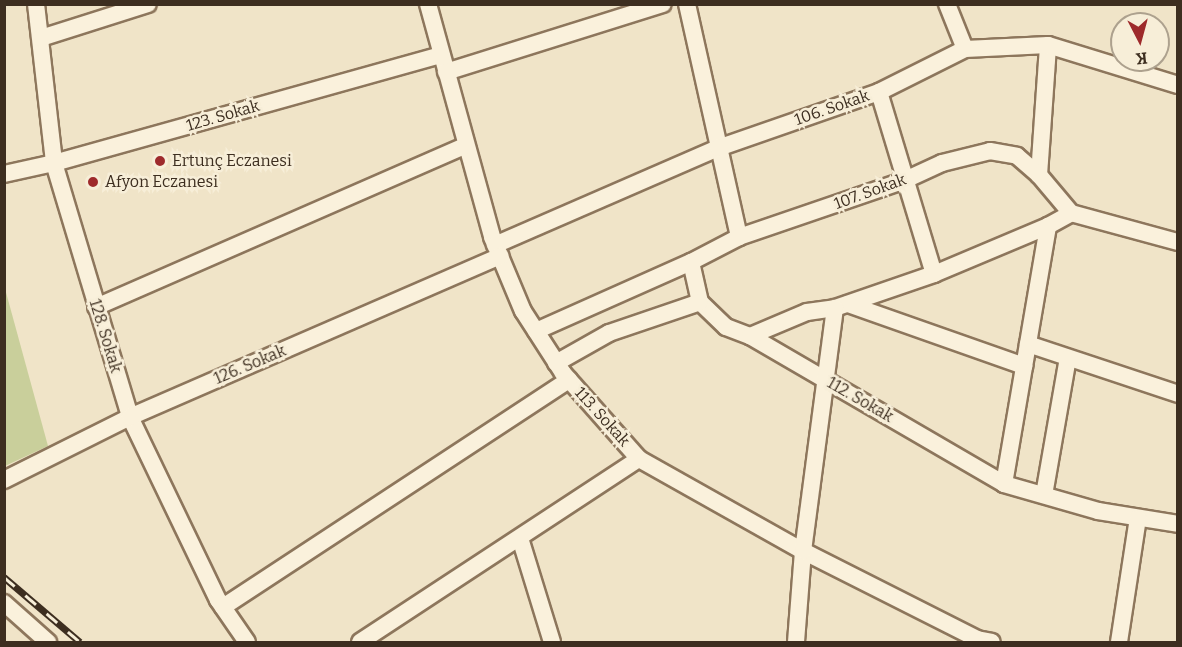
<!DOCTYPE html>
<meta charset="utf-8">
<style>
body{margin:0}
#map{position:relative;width:1182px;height:647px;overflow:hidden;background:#f0e4c8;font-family:Bitter,serif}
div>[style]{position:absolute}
.green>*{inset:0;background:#c9cf9b}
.roads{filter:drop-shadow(2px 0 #8d765c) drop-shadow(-2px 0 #8d765c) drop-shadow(0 2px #8d765c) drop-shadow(0 -2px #8d765c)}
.minor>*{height:16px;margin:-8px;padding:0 8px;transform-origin:8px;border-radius:8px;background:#faf1dc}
.rail>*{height:7px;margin-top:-3.5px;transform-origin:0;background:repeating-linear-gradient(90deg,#f7eed8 0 14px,#3d2e20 0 28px);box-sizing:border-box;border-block:2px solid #3d2e20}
.dots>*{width:16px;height:16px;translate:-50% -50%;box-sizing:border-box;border:3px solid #f7eed8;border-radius:50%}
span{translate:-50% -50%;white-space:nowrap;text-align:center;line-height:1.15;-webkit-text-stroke:5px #f7eed8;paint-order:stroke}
.street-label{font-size:16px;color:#3d2e20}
.poi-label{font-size:16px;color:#3d2e20}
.left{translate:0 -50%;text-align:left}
.frame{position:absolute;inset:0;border:6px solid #3d2e20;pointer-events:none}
.north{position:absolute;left:1110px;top:12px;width:60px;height:60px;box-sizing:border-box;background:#f7eed8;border:2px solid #ada18e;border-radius:50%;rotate:174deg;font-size:16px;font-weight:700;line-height:24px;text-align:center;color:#3d2e20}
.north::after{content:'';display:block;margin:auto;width:21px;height:27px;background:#9e2a2b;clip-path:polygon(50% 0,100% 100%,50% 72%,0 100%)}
</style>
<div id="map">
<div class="green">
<div style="clip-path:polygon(4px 285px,48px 446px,5px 466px,4px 466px)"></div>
</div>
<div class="roads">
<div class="minor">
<div style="left:36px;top:4px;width:160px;rotate:83.5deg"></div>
<div style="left:54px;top:163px;width:265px;rotate:73.3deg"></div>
<div style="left:130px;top:417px;width:203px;rotate:64.3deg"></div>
<div style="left:218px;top:600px;width:51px;rotate:55.4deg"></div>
<div style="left:428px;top:4px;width:242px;rotate:74.6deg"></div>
<div style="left:492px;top:237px;width:80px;rotate:67.3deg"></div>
<div style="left:523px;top:311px;width:74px;rotate:57.2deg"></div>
<div style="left:563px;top:373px;width:115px;rotate:48.5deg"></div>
<div style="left:639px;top:459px;width:188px;rotate:29.3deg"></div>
<div style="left:803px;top:551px;width:195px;rotate:26.8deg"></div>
<div style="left:977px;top:639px;width:15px;rotate:11deg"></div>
<div style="left:687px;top:4px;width:239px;rotate:77.4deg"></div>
<div style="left:947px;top:4px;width:48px;rotate:68.2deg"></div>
<div style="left:41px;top:38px;width:112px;rotate:-17.6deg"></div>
<div style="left:446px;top:72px;width:227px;rotate:-17.4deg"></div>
<div style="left:879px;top:92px;width:190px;rotate:73.2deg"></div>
<div style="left:4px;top:174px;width:51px;rotate:-12.4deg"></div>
<div style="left:54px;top:163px;width:402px;rotate:-15.6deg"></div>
<div style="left:1039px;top:175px;width:130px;rotate:-86deg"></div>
<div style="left:495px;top:245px;width:243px;rotate:-23.5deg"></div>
<div style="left:718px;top:148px;width:170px;rotate:-19.2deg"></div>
<div style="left:879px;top:92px;width:96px;rotate:-26.6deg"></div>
<div style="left:965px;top:49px;width:83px;rotate:-2.8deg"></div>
<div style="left:1048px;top:45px;width:136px;rotate:17.1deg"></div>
<div style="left:700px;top:302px;width:36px;rotate:44deg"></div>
<div style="left:726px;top:327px;width:26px;rotate:21deg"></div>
<div style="left:750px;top:336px;width:294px;rotate:30.2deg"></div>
<div style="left:1004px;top:484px;width:98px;rotate:16deg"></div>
<div style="left:1098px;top:511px;width:81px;rotate:9.2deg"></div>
<div style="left:700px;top:302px;width:41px;rotate:-102.7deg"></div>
<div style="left:691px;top:262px;width:54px;rotate:-27.5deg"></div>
<div style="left:739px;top:237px;width:173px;rotate:-18.9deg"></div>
<div style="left:903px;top:181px;width:43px;rotate:-24.8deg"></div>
<div style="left:942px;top:163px;width:49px;rotate:-14deg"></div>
<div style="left:990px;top:151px;width:27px;rotate:10deg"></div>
<div style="left:1017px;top:156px;width:29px;rotate:41deg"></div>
<div style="left:1039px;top:175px;width:50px;rotate:49.9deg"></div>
<div style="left:848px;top:304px;width:187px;rotate:19.4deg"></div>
<div style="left:96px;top:307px;width:404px;rotate:-23.6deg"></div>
<div style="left:536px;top:331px;width:170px;rotate:-24deg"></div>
<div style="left:750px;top:336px;width:62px;rotate:-22.8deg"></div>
<div style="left:807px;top:312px;width:28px;rotate:-8deg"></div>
<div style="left:835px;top:308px;width:105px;rotate:-19deg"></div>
<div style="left:934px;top:274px;width:124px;rotate:-22.8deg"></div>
<div style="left:1048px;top:226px;width:26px;rotate:-29deg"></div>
<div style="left:1071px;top:213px;width:111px;rotate:15.2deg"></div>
<div style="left:1028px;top:344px;width:158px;rotate:18.4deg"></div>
<div style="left:556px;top:363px;width:61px;rotate:-29.5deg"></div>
<div style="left:609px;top:333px;width:96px;rotate:-18.8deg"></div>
<div style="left:4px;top:480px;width:141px;rotate:-26.6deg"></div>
<div style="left:130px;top:417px;width:404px;rotate:-23.5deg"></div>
<div style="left:1004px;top:484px;width:262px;rotate:-80.3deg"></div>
<div style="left:1044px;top:495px;width:139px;rotate:-80.1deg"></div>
<div style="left:520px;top:538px;width:109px;rotate:72.9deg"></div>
<div style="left:4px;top:603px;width:59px;rotate:41.6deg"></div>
<div style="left:223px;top:607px;width:414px;rotate:-33.3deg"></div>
<div style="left:360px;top:642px;width:334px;rotate:-33.3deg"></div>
<div style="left:796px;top:642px;width:91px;rotate:-85.6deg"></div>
<div style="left:803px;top:551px;width:245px;rotate:-82.5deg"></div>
<div style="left:1119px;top:642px;width:125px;rotate:-81.3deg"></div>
</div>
</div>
<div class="rail">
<div style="left:4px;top:577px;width:100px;rotate:40.5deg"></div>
</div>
<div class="dots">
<div style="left:160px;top:161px;background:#9e2a2b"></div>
<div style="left:93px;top:182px;background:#9e2a2b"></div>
</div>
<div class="street-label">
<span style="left:832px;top:108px;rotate:-19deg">106. Sokak</span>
<span style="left:223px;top:116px;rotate:-16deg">123. Sokak</span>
<span style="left:870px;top:192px;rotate:-20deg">107. Sokak</span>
<span style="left:105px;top:336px;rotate:73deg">128. Sokak</span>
<span style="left:250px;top:365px;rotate:-23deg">126. Sokak</span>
<span style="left:860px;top:400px;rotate:30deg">112. Sokak</span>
<span style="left:602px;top:417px;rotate:48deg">113. Sokak</span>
</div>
<div class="poi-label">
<span class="left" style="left:172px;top:161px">Ertunç Eczanesi</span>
<span class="left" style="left:105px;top:182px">Afyon Eczanesi</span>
</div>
<div class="frame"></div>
<div class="north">K</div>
</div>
